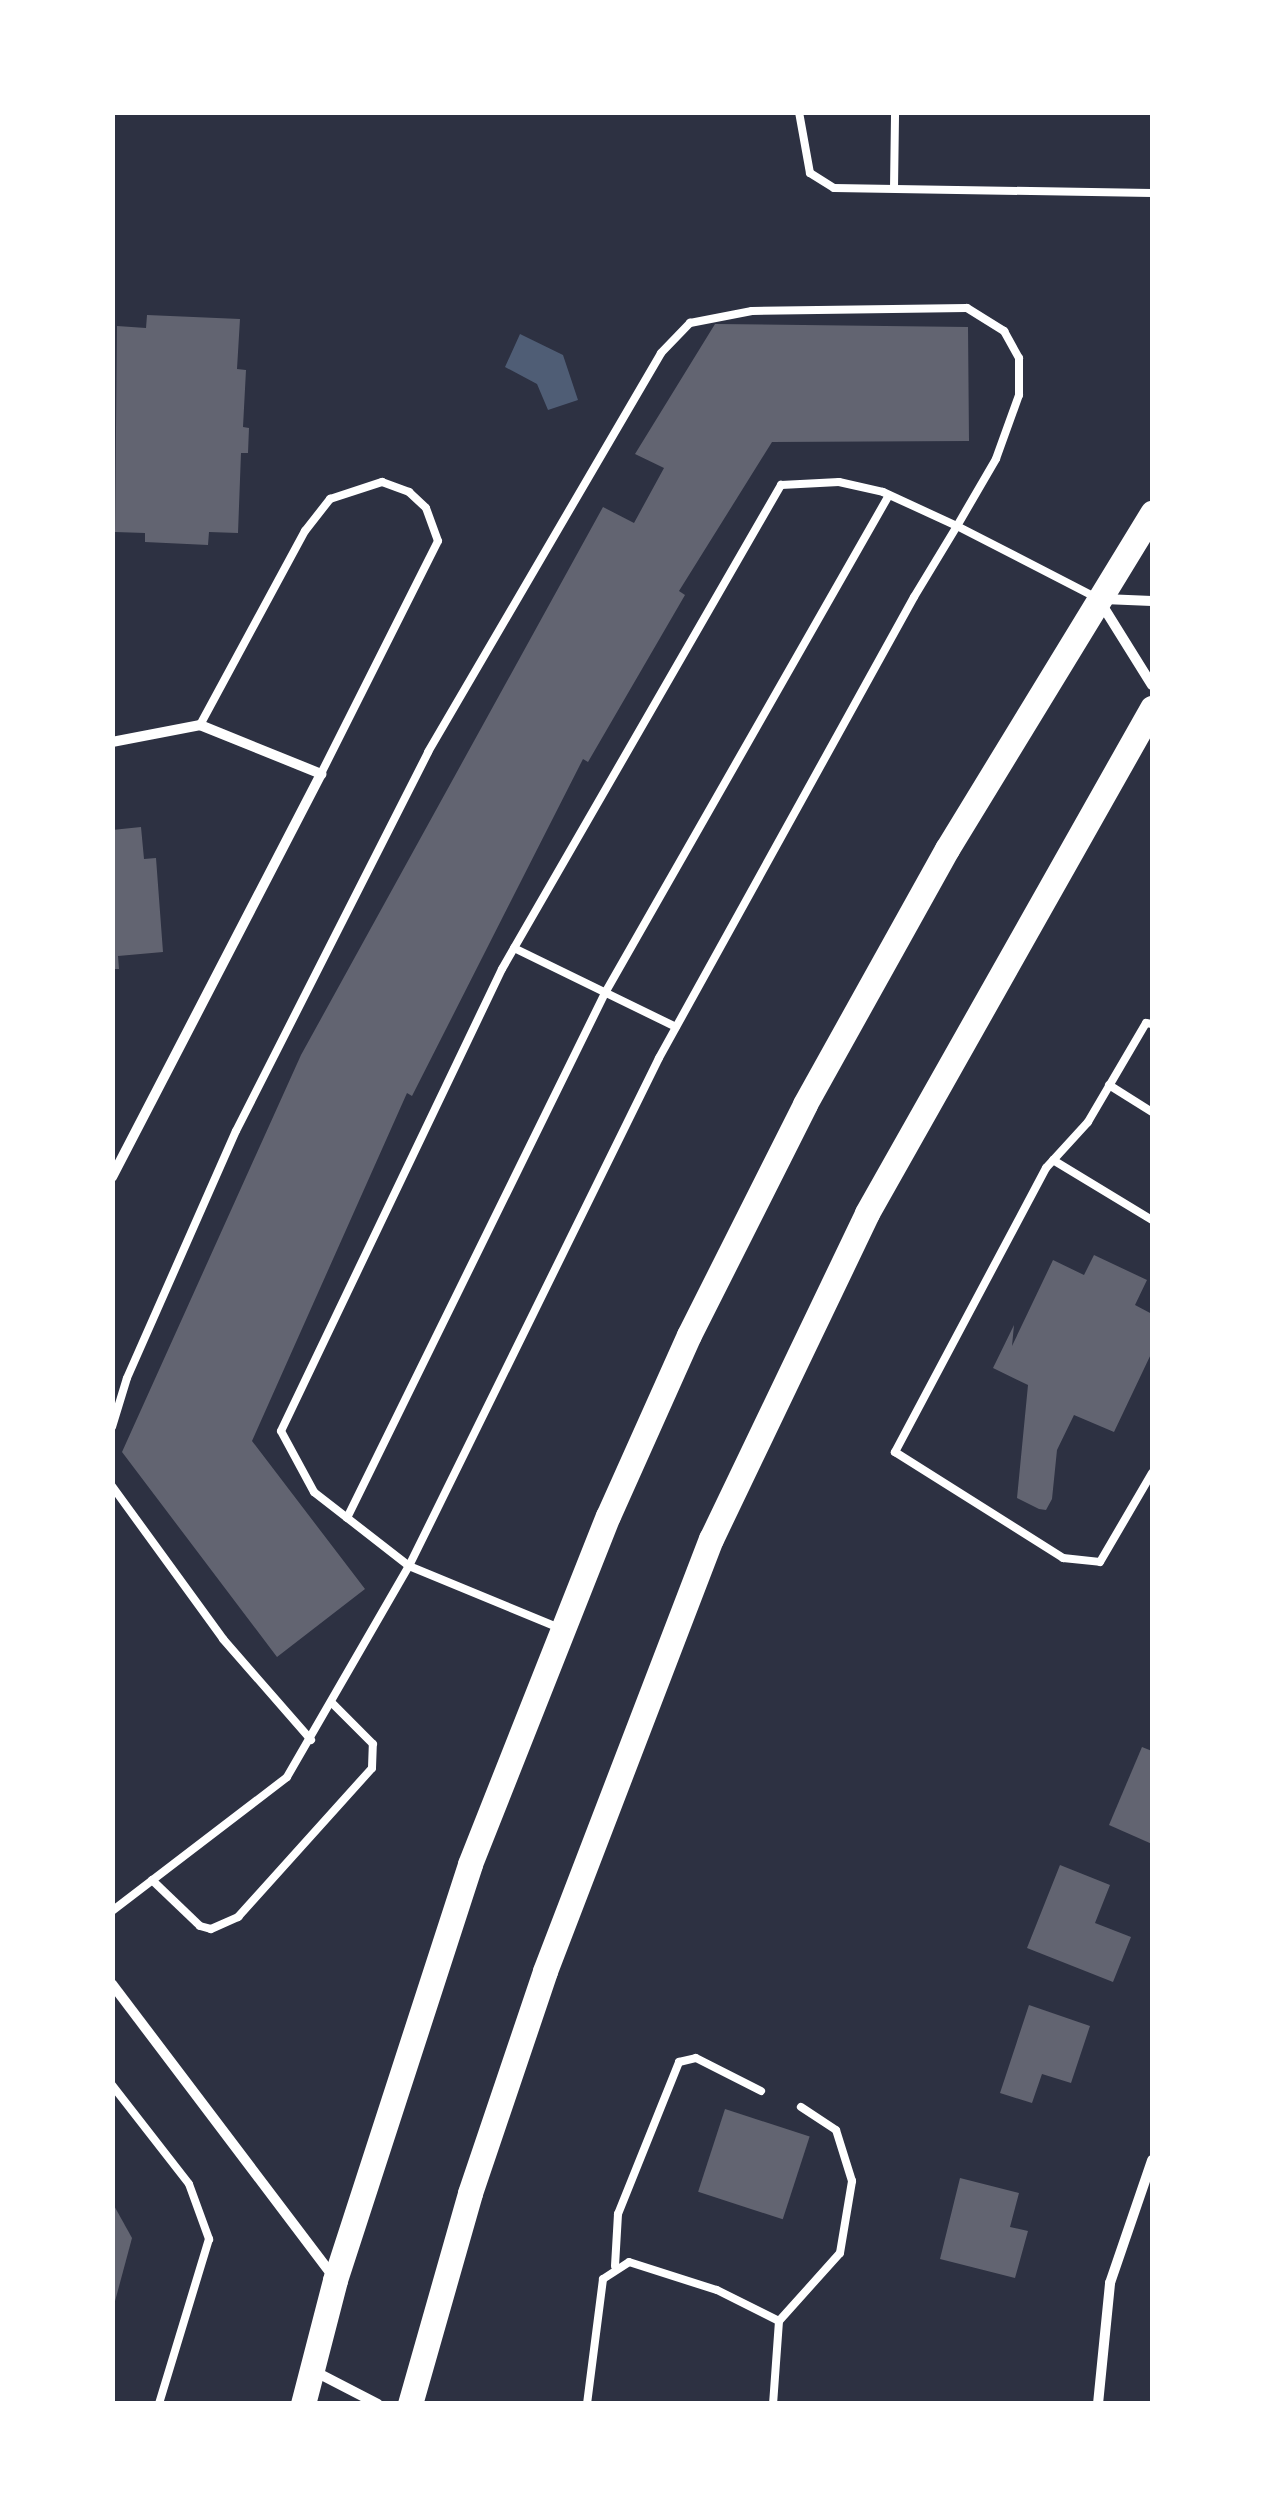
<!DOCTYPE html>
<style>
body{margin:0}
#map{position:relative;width:1265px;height:2516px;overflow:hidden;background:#2d3142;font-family:Ubuntu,sans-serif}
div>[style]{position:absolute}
.water>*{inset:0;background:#4f5d75}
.building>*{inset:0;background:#626471;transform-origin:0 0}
.service>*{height:8px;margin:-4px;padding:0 4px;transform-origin:4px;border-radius:4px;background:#fff}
.minor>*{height:10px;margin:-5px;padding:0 5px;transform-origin:5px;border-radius:5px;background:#fff}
.primary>*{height:25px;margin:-12.5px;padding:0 12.5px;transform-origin:12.5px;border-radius:12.5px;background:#fff}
span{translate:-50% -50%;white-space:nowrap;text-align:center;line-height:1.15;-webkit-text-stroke:10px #fff;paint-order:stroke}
.frame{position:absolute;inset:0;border:115px solid #fff;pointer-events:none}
</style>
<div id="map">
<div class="water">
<div style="clip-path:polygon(520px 334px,563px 355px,578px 400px,548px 410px,537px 384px,505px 367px)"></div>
</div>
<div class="building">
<div style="clip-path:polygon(147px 315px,240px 319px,237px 369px,246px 370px,243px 427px,249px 428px,248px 453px,241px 453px,238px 533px,209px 532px,208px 545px,145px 542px,145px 533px,115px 532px,117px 326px,146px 328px)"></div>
<div style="clip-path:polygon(715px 324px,968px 327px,969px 441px,772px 442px,679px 591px,685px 595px,588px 762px,583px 759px,412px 1096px,407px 1093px,252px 1441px,365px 1589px,277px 1657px,122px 1452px,301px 1055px,603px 507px,634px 523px,664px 468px,635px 454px)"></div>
<div style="clip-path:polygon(141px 827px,144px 859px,156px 858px,163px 952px,118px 956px,119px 969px,112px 969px,112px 830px)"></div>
<div style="clip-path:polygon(1094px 1255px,1147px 1280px,1135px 1305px,1152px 1314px,1152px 1352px,1114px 1432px,1074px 1415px,1057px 1450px,1052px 1499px,1046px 1510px,1039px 1509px,1017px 1498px,1028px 1385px,993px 1368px,1014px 1325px,1012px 1346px,1053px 1260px,1084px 1275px)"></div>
<div style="clip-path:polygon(1142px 1747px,1152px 1751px,1152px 1844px,1109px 1825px)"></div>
<div style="clip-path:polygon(1060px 1865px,1110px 1885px,1095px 1923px,1131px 1937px,1113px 1982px,1027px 1948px)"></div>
<div style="clip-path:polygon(1029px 2005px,1090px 2026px,1071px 2083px,1042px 2074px,1032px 2103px,1000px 2093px)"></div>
<div style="left:725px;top:2109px;width:89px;height:87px;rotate:18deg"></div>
<div style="clip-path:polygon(960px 2178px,1019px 2193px,1010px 2227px,1028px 2231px,1015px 2278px,940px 2259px)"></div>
<div style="clip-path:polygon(112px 2202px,132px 2238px,114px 2305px,112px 2305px)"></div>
</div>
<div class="service">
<div style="left:799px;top:112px;width:62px;rotate:79.8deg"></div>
<div style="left:810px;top:173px;width:28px;rotate:32deg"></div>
<div style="left:834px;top:188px;width:318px;rotate:0.9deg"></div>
<div style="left:894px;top:188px;width:76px;rotate:-89.2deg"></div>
<div style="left:200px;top:725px;width:221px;rotate:-61.6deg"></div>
<div style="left:305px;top:531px;width:41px;rotate:-52deg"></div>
<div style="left:330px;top:499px;width:55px;rotate:-18.1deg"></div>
<div style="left:382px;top:482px;width:29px;rotate:20deg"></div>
<div style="left:409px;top:492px;width:23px;rotate:43deg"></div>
<div style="left:426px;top:508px;width:35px;rotate:70deg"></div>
<div style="left:438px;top:541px;width:261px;rotate:116.7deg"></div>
<div style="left:514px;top:948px;width:180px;rotate:26deg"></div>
<div style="left:1152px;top:1024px;width:6px;rotate:-171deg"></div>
<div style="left:1146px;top:1023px;width:115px;rotate:120.4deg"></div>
<div style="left:1088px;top:1122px;width:62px;rotate:132.4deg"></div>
<div style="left:1046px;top:1168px;width:322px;rotate:118deg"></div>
<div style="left:895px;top:1452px;width:199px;rotate:32.2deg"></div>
<div style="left:1063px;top:1558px;width:37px;rotate:6deg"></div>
<div style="left:1100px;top:1562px;width:103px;rotate:-59.7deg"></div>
<div style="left:1109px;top:1085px;width:51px;rotate:32.1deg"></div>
<div style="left:1053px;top:1160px;width:116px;rotate:31.2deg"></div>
<div style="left:112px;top:1427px;width:51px;rotate:-73deg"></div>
<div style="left:127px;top:1378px;width:270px;rotate:-66.2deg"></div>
<div style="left:236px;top:1131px;width:425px;rotate:-63.1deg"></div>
<div style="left:428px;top:752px;width:462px;rotate:-59.7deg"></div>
<div style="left:661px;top:353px;width:42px;rotate:-46deg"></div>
<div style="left:690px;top:323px;width:63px;rotate:-11deg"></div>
<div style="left:752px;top:311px;width:215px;rotate:-0.8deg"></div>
<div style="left:967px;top:308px;width:44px;rotate:31.9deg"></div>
<div style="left:1004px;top:331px;width:31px;rotate:61deg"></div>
<div style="left:1019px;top:358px;width:37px;rotate:90deg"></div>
<div style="left:1019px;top:395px;width:68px;rotate:109.8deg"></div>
<div style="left:996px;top:459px;width:78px;rotate:120.2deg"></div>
<div style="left:957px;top:526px;width:83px;rotate:121.2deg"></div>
<div style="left:914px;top:597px;width:527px;rotate:118.95deg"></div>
<div style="left:659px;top:1058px;width:566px;rotate:116.2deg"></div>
<div style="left:409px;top:1566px;width:120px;rotate:-142.1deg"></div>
<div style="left:314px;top:1492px;width:69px;rotate:-118.4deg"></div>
<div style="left:281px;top:1431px;width:512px;rotate:-64.44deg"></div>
<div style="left:502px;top:969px;width:559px;rotate:-60.04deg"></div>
<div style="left:781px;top:485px;width:58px;rotate:-3deg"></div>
<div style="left:839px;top:482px;width:45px;rotate:12.8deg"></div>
<div style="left:883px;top:492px;width:81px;rotate:24.7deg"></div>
<div style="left:957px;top:526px;width:153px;rotate:27.2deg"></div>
<div style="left:112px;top:1486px;width:189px;rotate:54deg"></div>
<div style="left:223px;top:1639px;width:134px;rotate:48.9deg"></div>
<div style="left:347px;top:1518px;width:585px;rotate:-63.83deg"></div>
<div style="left:605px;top:993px;width:573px;rotate:-60.3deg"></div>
<div style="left:152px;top:1880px;width:66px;rotate:43.8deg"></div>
<div style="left:200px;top:1926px;width:11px;rotate:15deg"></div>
<div style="left:211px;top:1929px;width:30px;rotate:-24deg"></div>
<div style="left:238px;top:1917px;width:200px;rotate:-48deg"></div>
<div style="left:372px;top:1768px;width:24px;rotate:-88deg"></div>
<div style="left:373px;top:1744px;width:57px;rotate:-135deg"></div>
<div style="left:112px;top:1911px;width:220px;rotate:-37.4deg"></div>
<div style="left:287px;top:1777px;width:244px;rotate:-60deg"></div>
<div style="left:409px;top:1566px;width:160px;rotate:22.4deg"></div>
<div style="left:112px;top:2085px;width:125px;rotate:52.1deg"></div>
<div style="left:189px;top:2184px;width:59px;rotate:70deg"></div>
<div style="left:209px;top:2239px;width:172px;rotate:106.9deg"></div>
<div style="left:615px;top:2266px;width:52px;rotate:-86.7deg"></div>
<div style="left:618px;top:2214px;width:164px;rotate:-68.1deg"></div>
<div style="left:679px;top:2062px;width:17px;rotate:-13deg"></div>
<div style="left:696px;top:2058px;width:73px;rotate:26.9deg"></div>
<div style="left:779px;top:2321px;width:91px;rotate:-48.1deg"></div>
<div style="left:840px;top:2253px;width:73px;rotate:-80.5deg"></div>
<div style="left:852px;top:2181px;width:53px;rotate:-107.4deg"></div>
<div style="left:836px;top:2130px;width:42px;rotate:-146.7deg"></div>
<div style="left:587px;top:2404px;width:126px;rotate:-82.7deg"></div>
<div style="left:603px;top:2279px;width:31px;rotate:-33deg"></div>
<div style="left:629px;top:2262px;width:92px;rotate:17.7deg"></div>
<div style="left:717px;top:2290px;width:69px;rotate:26.6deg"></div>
<div style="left:779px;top:2321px;width:83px;rotate:94.1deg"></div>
</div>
<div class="minor">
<div style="left:1104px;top:599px;width:48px;rotate:2.4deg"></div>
<div style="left:1099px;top:600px;width:100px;rotate:58.1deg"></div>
<div style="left:112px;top:742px;width:90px;rotate:-10.9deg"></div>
<div style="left:200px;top:725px;width:131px;rotate:22deg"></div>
<div style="left:321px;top:774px;width:454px;rotate:117.4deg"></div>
<div style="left:112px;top:1984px;width:365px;rotate:52.9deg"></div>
<div style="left:312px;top:2370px;width:74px;rotate:27.3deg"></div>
<div style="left:1098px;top:2404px;width:122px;rotate:-84.3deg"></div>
<div style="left:1110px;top:2283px;width:130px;rotate:-71.1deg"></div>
</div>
<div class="primary">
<div style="left:303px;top:2404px;width:128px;rotate:-75.5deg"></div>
<div style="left:335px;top:2280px;width:437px;rotate:-72deg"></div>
<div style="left:470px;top:1864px;width:374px;rotate:-68.4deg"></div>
<div style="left:608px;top:1516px;width:198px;rotate:-65.9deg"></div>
<div style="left:689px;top:1335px;width:258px;rotate:-63.3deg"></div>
<div style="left:805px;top:1104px;width:292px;rotate:-60.9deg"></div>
<div style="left:947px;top:849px;width:394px;rotate:-58.6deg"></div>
<div style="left:410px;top:2404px;width:219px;rotate:-74.1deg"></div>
<div style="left:470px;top:2193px;width:234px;rotate:-71.3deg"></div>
<div style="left:545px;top:1971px;width:463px;rotate:-69deg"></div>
<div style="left:711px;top:1539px;width:361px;rotate:-64.4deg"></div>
<div style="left:867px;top:1213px;width:580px;rotate:-60.56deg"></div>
</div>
<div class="frame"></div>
</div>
